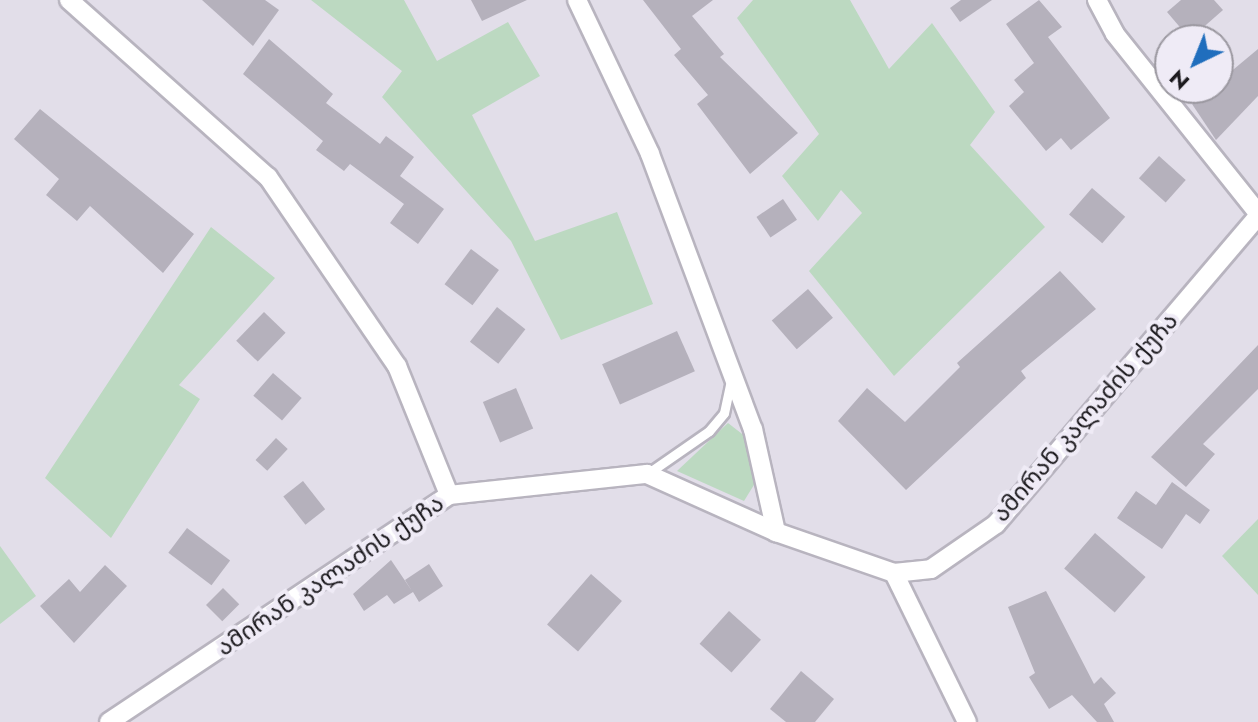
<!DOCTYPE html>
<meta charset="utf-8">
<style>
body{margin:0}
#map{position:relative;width:1258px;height:722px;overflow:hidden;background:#e2dee9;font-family:Jost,"Noto Sans Georgian",sans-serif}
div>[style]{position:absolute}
.green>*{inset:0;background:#bcd9c1}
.building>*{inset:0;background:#b5b1bc;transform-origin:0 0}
.roads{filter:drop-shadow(2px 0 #b8b4bf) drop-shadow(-2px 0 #b8b4bf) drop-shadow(0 2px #b8b4bf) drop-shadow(0 -2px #b8b4bf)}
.lane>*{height:9px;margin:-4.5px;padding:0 4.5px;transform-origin:4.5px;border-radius:4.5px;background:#fff}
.street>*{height:18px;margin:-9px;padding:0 9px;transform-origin:9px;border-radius:9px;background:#fff}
span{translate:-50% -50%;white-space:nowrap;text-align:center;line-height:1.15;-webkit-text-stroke:8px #efebf6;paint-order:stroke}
.street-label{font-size:24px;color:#1d1b1f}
.north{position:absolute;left:1154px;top:24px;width:80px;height:80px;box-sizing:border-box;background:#efebf6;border:2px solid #9b98a0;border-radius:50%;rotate:223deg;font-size:22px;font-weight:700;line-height:32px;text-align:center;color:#1d1b1f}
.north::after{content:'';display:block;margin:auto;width:28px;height:36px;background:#206ebd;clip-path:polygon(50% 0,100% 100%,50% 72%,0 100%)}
</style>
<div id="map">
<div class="green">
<div style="clip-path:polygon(311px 0,404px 0,437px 61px,508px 22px,540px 76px,472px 115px,535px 241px,617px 212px,653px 304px,561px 340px,511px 241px,382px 97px,402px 71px)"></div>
<div style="clip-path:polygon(753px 0,850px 0,889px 69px,932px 23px,995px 112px,970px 145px,1045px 227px,894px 376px,809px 271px,862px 213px,841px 190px,818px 221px,782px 176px,819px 134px,737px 18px)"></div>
<div style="clip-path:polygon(211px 227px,275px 278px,179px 385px,200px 399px,111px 538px,45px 478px)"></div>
<div style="clip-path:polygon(728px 423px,746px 437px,757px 480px,744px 501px,677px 471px)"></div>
<div style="clip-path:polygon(1258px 519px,1258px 595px,1222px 556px)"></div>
<div style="clip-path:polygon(0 546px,36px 596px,0 624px)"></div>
</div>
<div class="building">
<div style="clip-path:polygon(202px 0,265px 0,279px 10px,253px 46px)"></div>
<div style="clip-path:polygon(471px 0,527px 0,482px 21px)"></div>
<div style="clip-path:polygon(643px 0,713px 0,692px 16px,724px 54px,720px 57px,798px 133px,750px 174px,697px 104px,708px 95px,674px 55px,681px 49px)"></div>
<div style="clip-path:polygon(961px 0,992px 0,960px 22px,950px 8px)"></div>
<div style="clip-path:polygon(1039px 0,1062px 27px,1048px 37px,1110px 118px,1071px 150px,1061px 138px,1046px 151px,1009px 106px,1024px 92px,1014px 80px,1034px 63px,1006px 24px)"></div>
<div style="clip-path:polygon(1181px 0,1214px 0,1223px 10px,1190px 39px,1167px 12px)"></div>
<div style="clip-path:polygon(269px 39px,333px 94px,326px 103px,380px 144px,386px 136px,414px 157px,400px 176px,444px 209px,418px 244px,390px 223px,404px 204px,350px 164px,344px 171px,316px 150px,323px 141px,243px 74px)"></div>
<div style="clip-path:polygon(1258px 49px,1258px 96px,1216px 140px,1192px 104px)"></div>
<div style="clip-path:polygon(40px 109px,194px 234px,163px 273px,90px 206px,77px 221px,46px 195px,59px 179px,14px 139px)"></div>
<div style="left:1159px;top:156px;width:36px;height:30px;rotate:42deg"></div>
<div style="left:1092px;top:188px;width:44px;height:35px;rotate:41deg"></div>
<div style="left:783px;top:199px;width:25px;height:32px;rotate:56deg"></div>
<div style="left:471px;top:249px;width:35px;height:44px;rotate:37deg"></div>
<div style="clip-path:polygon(1060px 271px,1096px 309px,1021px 371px,1026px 378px,906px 490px,838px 421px,867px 388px,905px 422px,960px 367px,957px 363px)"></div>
<div style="left:808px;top:289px;width:38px;height:48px;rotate:49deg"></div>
<div style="left:497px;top:307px;width:36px;height:44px;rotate:38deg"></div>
<div style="left:264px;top:312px;width:30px;height:40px;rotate:44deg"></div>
<div style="left:677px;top:331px;width:44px;height:82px;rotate:66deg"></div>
<div style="clip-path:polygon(1258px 345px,1258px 389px,1203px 444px,1215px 454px,1186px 487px,1151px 457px)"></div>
<div style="left:273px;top:373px;width:38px;height:30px;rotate:41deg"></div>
<div style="left:516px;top:388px;width:44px;height:36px;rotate:67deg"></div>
<div style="left:276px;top:438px;width:16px;height:30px;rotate:43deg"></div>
<div style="left:303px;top:481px;width:36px;height:25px;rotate:52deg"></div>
<div style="clip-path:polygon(1172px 482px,1210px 510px,1200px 524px,1186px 514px,1162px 549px,1117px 518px,1136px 491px,1156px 505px)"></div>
<div style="left:187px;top:528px;width:54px;height:31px;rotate:37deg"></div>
<div style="left:1095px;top:533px;width:67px;height:47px;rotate:41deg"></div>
<div style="clip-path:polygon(391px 560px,412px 591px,405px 580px,429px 564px,443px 586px,419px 602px,413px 592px,394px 604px,387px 595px,364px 611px,353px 594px)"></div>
<div style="clip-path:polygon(105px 565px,127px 586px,74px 643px,40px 606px,69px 579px,80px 592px)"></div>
<div style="left:591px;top:574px;width:41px;height:67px;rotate:41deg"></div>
<div style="left:223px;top:588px;width:23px;height:24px;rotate:45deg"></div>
<div style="clip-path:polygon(1046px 591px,1094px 684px,1101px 677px,1116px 693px,1104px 704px,1114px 722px,1097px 722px,1072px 695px,1049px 709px,1029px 677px,1035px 673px,1008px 607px)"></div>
<div style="left:729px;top:611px;width:43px;height:44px;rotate:42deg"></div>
<div style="clip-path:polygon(801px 671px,834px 699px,815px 722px,786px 722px,770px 709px)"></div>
</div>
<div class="roads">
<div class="lane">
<div style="left:647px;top:474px;width:75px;rotate:-34.7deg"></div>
<div style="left:709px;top:431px;width:23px;rotate:-50deg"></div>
<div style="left:724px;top:413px;width:29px;rotate:-78deg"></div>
</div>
<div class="street">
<div style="left:69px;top:0;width:266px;rotate:41.7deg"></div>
<div style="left:268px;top:177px;width:229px;rotate:55.7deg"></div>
<div style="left:397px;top:366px;width:139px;rotate:68deg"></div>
<div style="left:577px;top:0;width:170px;rotate:64.6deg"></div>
<div style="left:650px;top:154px;width:294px;rotate:69.5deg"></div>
<div style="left:753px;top:429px;width:106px;rotate:77.4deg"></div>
<div style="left:1097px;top:0;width:38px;rotate:62deg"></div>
<div style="left:1115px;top:34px;width:229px;rotate:51.4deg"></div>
<div style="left:894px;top:573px;width:166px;rotate:63.9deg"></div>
<div style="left:109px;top:722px;width:409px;rotate:-33.7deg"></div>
<div style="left:449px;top:495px;width:199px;rotate:-6.1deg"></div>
<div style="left:647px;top:474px;width:141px;rotate:24.2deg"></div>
<div style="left:776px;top:532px;width:125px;rotate:19.2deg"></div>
<div style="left:894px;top:573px;width:37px;rotate:-6deg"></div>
<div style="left:931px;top:569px;width:79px;rotate:-34.7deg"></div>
<div style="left:996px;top:524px;width:404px;rotate:-49.6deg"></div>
</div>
</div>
<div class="street-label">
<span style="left:1085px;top:417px;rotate:-49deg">ამირან კალაძის ქუჩა</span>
<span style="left:330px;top:575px;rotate:-34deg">ამირან კალაძის ქუჩა</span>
</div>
<div class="north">N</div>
</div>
